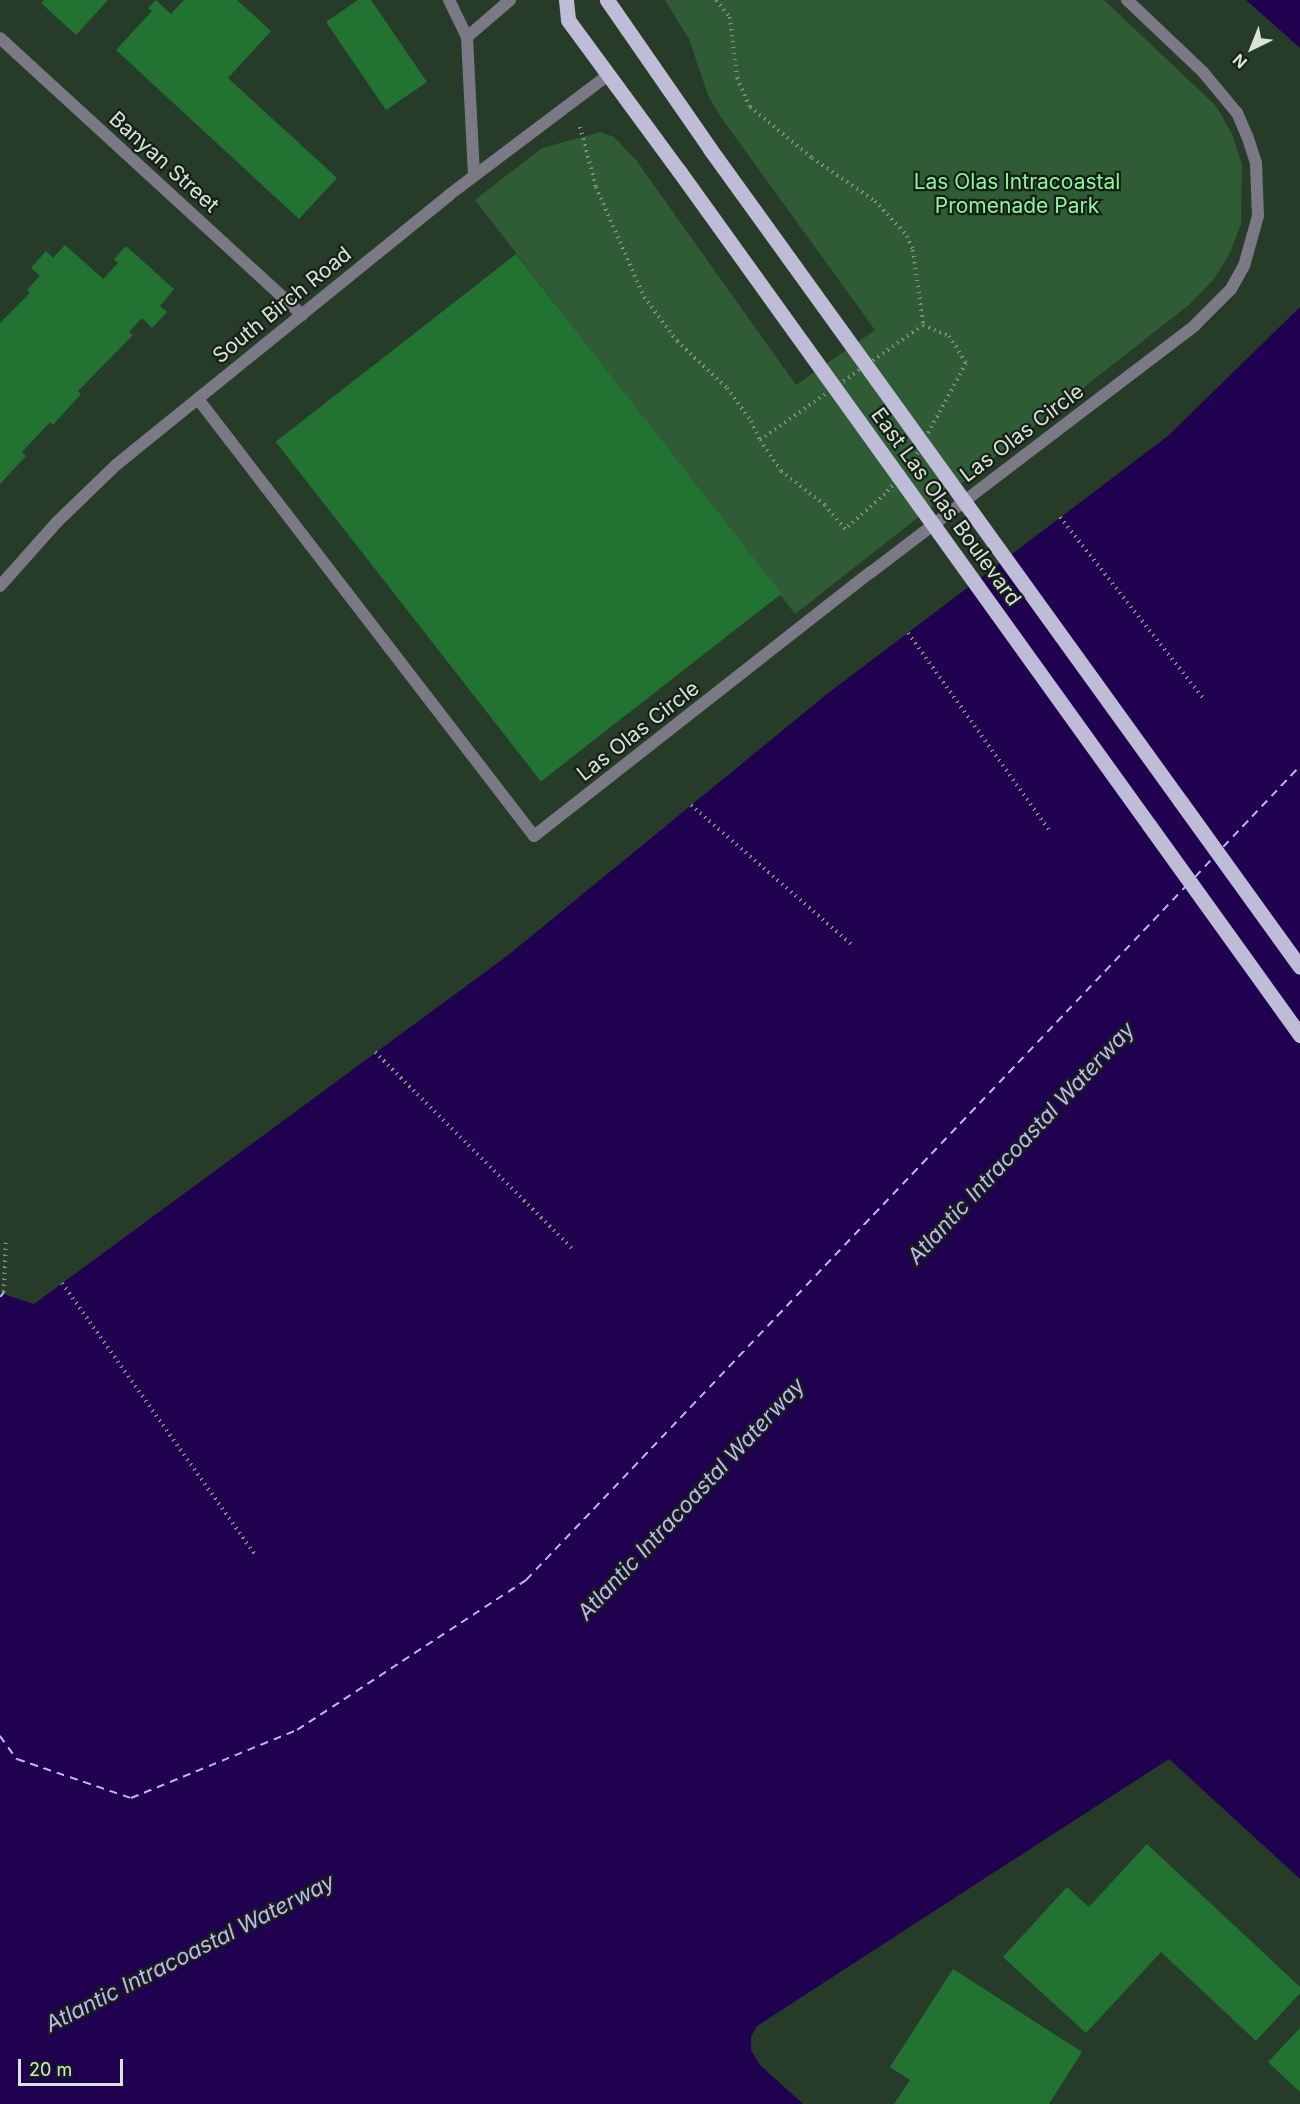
<!DOCTYPE html>
<style>
body{margin:0}
#map{position:relative;width:1300px;height:2104px;overflow:hidden;background:#263c28;font-family:Inter,sans-serif}
div>[style]{position:absolute}
.green>*{inset:0;background:#2f5c34}
.water>*{inset:0;background:#200150}
.ferry>*{height:1.5px;margin-top:-0.75px;transform-origin:0;background:repeating-linear-gradient(90deg,#bfb6f9 0 8px,transparent 0 14px)}
.building>*{inset:0;background:#227332;transform-origin:0 0}
.path>*{height:4px;margin-top:-2px;transform-origin:0;background:repeating-linear-gradient(90deg,#819282 0 1.5px,transparent 0 6px)}
.lane>*{height:12px;margin:-6px;padding:0 6px;transform-origin:6px;border-radius:6px;background:#7b7986}
.street>*{height:12px;margin:-6px;padding:0 6px;transform-origin:6px;border-radius:6px;background:#7b7986}
.primary>*{height:15px;margin:-7.5px;padding:0 7.5px;transform-origin:7.5px;border-radius:7.5px;background:#bfbcd7}
.primary-bridge>*{height:15px;margin:-7.5px;padding:0 7.5px;transform-origin:7.5px;border-radius:7.5px;background:#bfbcd7}
span{translate:-50% -50%;white-space:nowrap;text-align:center;line-height:1.15;-webkit-text-stroke:4.5px #162017;paint-order:stroke}
.street-label{font-size:21px;color:#d7e4d7}
.park-label{font-size:21px;color:#90f69c}
.water-label{font-size:22px;color:#bfb6f9;font-style:italic}
.north{position:absolute;left:1222px;top:18px;width:60px;height:60px;-webkit-text-stroke:4px #162017;paint-order:stroke;rotate:223deg;font-size:16px;font-weight:700;line-height:24px;text-align:center;color:#d7e4d7}
.north::after{content:'';display:block;margin:auto;width:21px;height:27px;background:#d7e4d7;clip-path:polygon(50% 0,100% 100%,50% 72%,0 100%)}
.scale{position:absolute;left:18px;top:2059px;width:105px;height:27px;box-sizing:border-box;border:3px solid #d7e4d7;border-top:0;padding-left:8px;font-size:18px;line-height:21px;white-space:nowrap;color:#d7e4d7;-webkit-text-stroke:4px #162017;paint-order:stroke}
</style>
<div id="map">
<div class="green">
<div style="clip-path:polygon(665px 0,1104px 0,1216px 106px,1232px 134px,1242px 164px,1241px 224px,1230px 253px,1214px 279px,1190px 304px,795px 614px,475px 200px,542px 148px,600px 132px,614px 137px,636px 160px,796px 385px,875px 330px,720px 116px,708px 95px,689px 39px)"></div>
</div>
<div class="water">
<div style="clip-path:polygon(1246px 0,1300px 0,1300px 48px)"></div>
<div style="clip-path:polygon(1300px 307px,1300px 1879px,1169px 1759px,757px 2026px,751px 2037px,751px 2050px,759px 2064px,803px 2104px,0 2104px,0 1293px,34px 1304px,507px 956px,827px 694px,1168px 436px)"></div>
</div>
<div class="ferry">
<div style="left:1223px;top:847px;width:112px;rotate:-46.5deg"></div>
<div style="left:1195px;top:877px;width:25px;rotate:-47deg"></div>
<div style="left:0;top:1297px;width:6px;rotate:-51deg"></div>
<div style="left:0;top:1736px;width:29px;rotate:54deg"></div>
<div style="left:17px;top:1759px;width:120px;rotate:18.9deg"></div>
<div style="left:131px;top:1798px;width:179px;rotate:-22.3deg"></div>
<div style="left:297px;top:1730px;width:274px;rotate:-33.2deg"></div>
<div style="left:526px;top:1580px;width:956px;rotate:-46.44deg"></div>
</div>
<div class="building">
<div style="clip-path:polygon(44px 0,108px 0,76px 35px,41px 3px)"></div>
<div style="clip-path:polygon(156px 0,171px 14px,184px 0,237px 0,271px 31px,228px 78px,337px 178px,299px 219px,116px 50px,152px 11px,148px 8px)"></div>
<div style="clip-path:polygon(358px 0,371px 0,427px 82px,386px 110px,326px 22px)"></div>
<div style="clip-path:polygon(65px 245px,103px 279px,118px 263px,114px 259px,126px 246px,174px 289px,160px 306px,167px 312px,152px 328px,142px 318px,129px 332px,133px 335px,78px 391px,81px 394px,53px 425px,50px 422px,22px 452px,26px 456px,0 484px,0 323px,30px 293px,27px 290px,40px 276px,31px 268px,46px 251px,53px 258px)"></div>
<div style="left:516px;top:254px;width:431px;height:305px;rotate:52deg"></div>
<div style="clip-path:polygon(1147px 1844px,1300px 1987px,1300px 1993px,1256px 2041px,1161px 1952px,1086px 2033px,1003px 1957px,1067px 1887px,1089px 1907px)"></div>
<div style="clip-path:polygon(953px 1969px,1082px 2052px,1049px 2104px,894px 2104px,910px 2080px,890px 2067px)"></div>
<div style="clip-path:polygon(1300px 2028px,1300px 2092px,1268px 2062px)"></div>
</div>
<div class="path">
<div style="left:716px;top:0;width:22px;rotate:51deg"></div>
<div style="left:730px;top:17px;width:61px;rotate:83.5deg"></div>
<div style="left:737px;top:78px;width:32px;rotate:66deg"></div>
<div style="left:750px;top:107px;width:80px;rotate:39.4deg"></div>
<div style="left:812px;top:158px;width:76px;rotate:34.3deg"></div>
<div style="left:875px;top:201px;width:47px;rotate:47.6deg"></div>
<div style="left:907px;top:236px;width:15px;rotate:67deg"></div>
<div style="left:913px;top:250px;width:76px;rotate:82.4deg"></div>
<div style="left:580px;top:127px;width:62px;rotate:75.1deg"></div>
<div style="left:596px;top:187px;width:120px;rotate:66.4deg"></div>
<div style="left:644px;top:297px;width:55px;rotate:53.1deg"></div>
<div style="left:677px;top:341px;width:69px;rotate:43.2deg"></div>
<div style="left:727px;top:388px;width:41px;rotate:54deg"></div>
<div style="left:751px;top:421px;width:21px;rotate:65deg"></div>
<div style="left:923px;top:325px;width:28px;rotate:23deg"></div>
<div style="left:949px;top:336px;width:32px;rotate:58deg"></div>
<div style="left:966px;top:363px;width:114px;rotate:118.4deg"></div>
<div style="left:912px;top:463px;width:41px;rotate:131.1deg"></div>
<div style="left:885px;top:494px;width:53px;rotate:138.8deg"></div>
<div style="left:845px;top:529px;width:31px;rotate:-130deg"></div>
<div style="left:825px;top:505px;width:56px;rotate:-142.3deg"></div>
<div style="left:781px;top:471px;width:37px;rotate:-124deg"></div>
<div style="left:760px;top:440px;width:199px;rotate:-35.2deg"></div>
<div style="left:1060px;top:517px;width:231px;rotate:51.7deg"></div>
<div style="left:908px;top:633px;width:242px;rotate:54.4deg"></div>
<div style="left:691px;top:805px;width:212px;rotate:41deg"></div>
<div style="left:375px;top:1052px;width:281px;rotate:44.9deg"></div>
<div style="left:62px;top:1283px;width:336px;rotate:54.6deg"></div>
<div style="left:4px;top:1292px;width:50px;rotate:-87.7deg"></div>
</div>
<div class="lane">
<div style="left:449px;top:0;width:41px;rotate:64.1deg"></div>
<div style="left:467px;top:37px;width:139px;rotate:87.1deg"></div>
<div style="left:467px;top:37px;width:57px;rotate:-40.7deg"></div>
<div style="left:198px;top:399px;width:551px;rotate:52.44deg"></div>
</div>
<div class="street">
<div style="left:0;top:38px;width:410px;rotate:42.5deg"></div>
<div style="left:0;top:586px;width:86px;rotate:-48.3deg"></div>
<div style="left:57px;top:522px;width:82px;rotate:-44deg"></div>
<div style="left:116px;top:465px;width:429px;rotate:-39deg"></div>
<div style="left:449px;top:195px;width:199px;rotate:-37deg"></div>
<div style="left:534px;top:836px;width:427px;rotate:-38.1deg"></div>
<div style="left:870px;top:573px;width:409px;rotate:-37.3deg"></div>
<div style="left:1195px;top:325px;width:51px;rotate:-45deg"></div>
<div style="left:1231px;top:289px;width:26px;rotate:-61deg"></div>
<div style="left:1244px;top:266px;width:52px;rotate:-74.4deg"></div>
<div style="left:1258px;top:216px;width:53px;rotate:-92.2deg"></div>
<div style="left:1256px;top:163px;width:28px;rotate:-108deg"></div>
<div style="left:1247px;top:136px;width:25px;rotate:-113deg"></div>
<div style="left:1237px;top:113px;width:53px;rotate:-129.7deg"></div>
<div style="left:1203px;top:72px;width:105px;rotate:-136.5deg"></div>
</div>
<div class="primary">
<div style="left:566px;top:0;width:20px;rotate:84deg"></div>
<div style="left:568px;top:20px;width:187px;rotate:53.7deg"></div>
<div style="left:607px;top:0;width:181px;rotate:55.3deg"></div>
<div style="left:1181px;top:802px;width:203px;rotate:54.2deg"></div>
<div style="left:1149px;top:825px;width:259px;rotate:54.3deg"></div>
</div>
<div class="primary-bridge">
<div style="left:710px;top:149px;width:805px;rotate:54.2deg"></div>
<div style="left:679px;top:171px;width:805px;rotate:54.3deg"></div>
</div>
<div class="street-label">
<span style="left:164px;top:162px;rotate:42deg">Banyan Street</span>
<span style="left:282px;top:305px;rotate:-39deg">South Birch Road</span>
<span style="left:1022px;top:433px;rotate:-37deg">Las Olas Circle</span>
<span style="left:946px;top:507px;rotate:54deg">East Las Olas Boulevard</span>
<span style="left:638px;top:731px;rotate:-38deg">Las Olas Circle</span>
</div>
<div class="park-label">
<span style="left:1017px;top:194px">Las Olas Intracoastal<br>Promenade Park</span>
</div>
<div class="water-label">
<span style="left:1021px;top:1143px;rotate:-47deg">Atlantic Intracoastal Waterway</span>
<span style="left:691px;top:1499px;rotate:-47deg">Atlantic Intracoastal Waterway</span>
<span style="left:190px;top:1953px;rotate:-27deg">Atlantic Intracoastal Waterway</span>
</div>
<div class="north">N</div>
<div class="scale">20 m</div>
</div>
